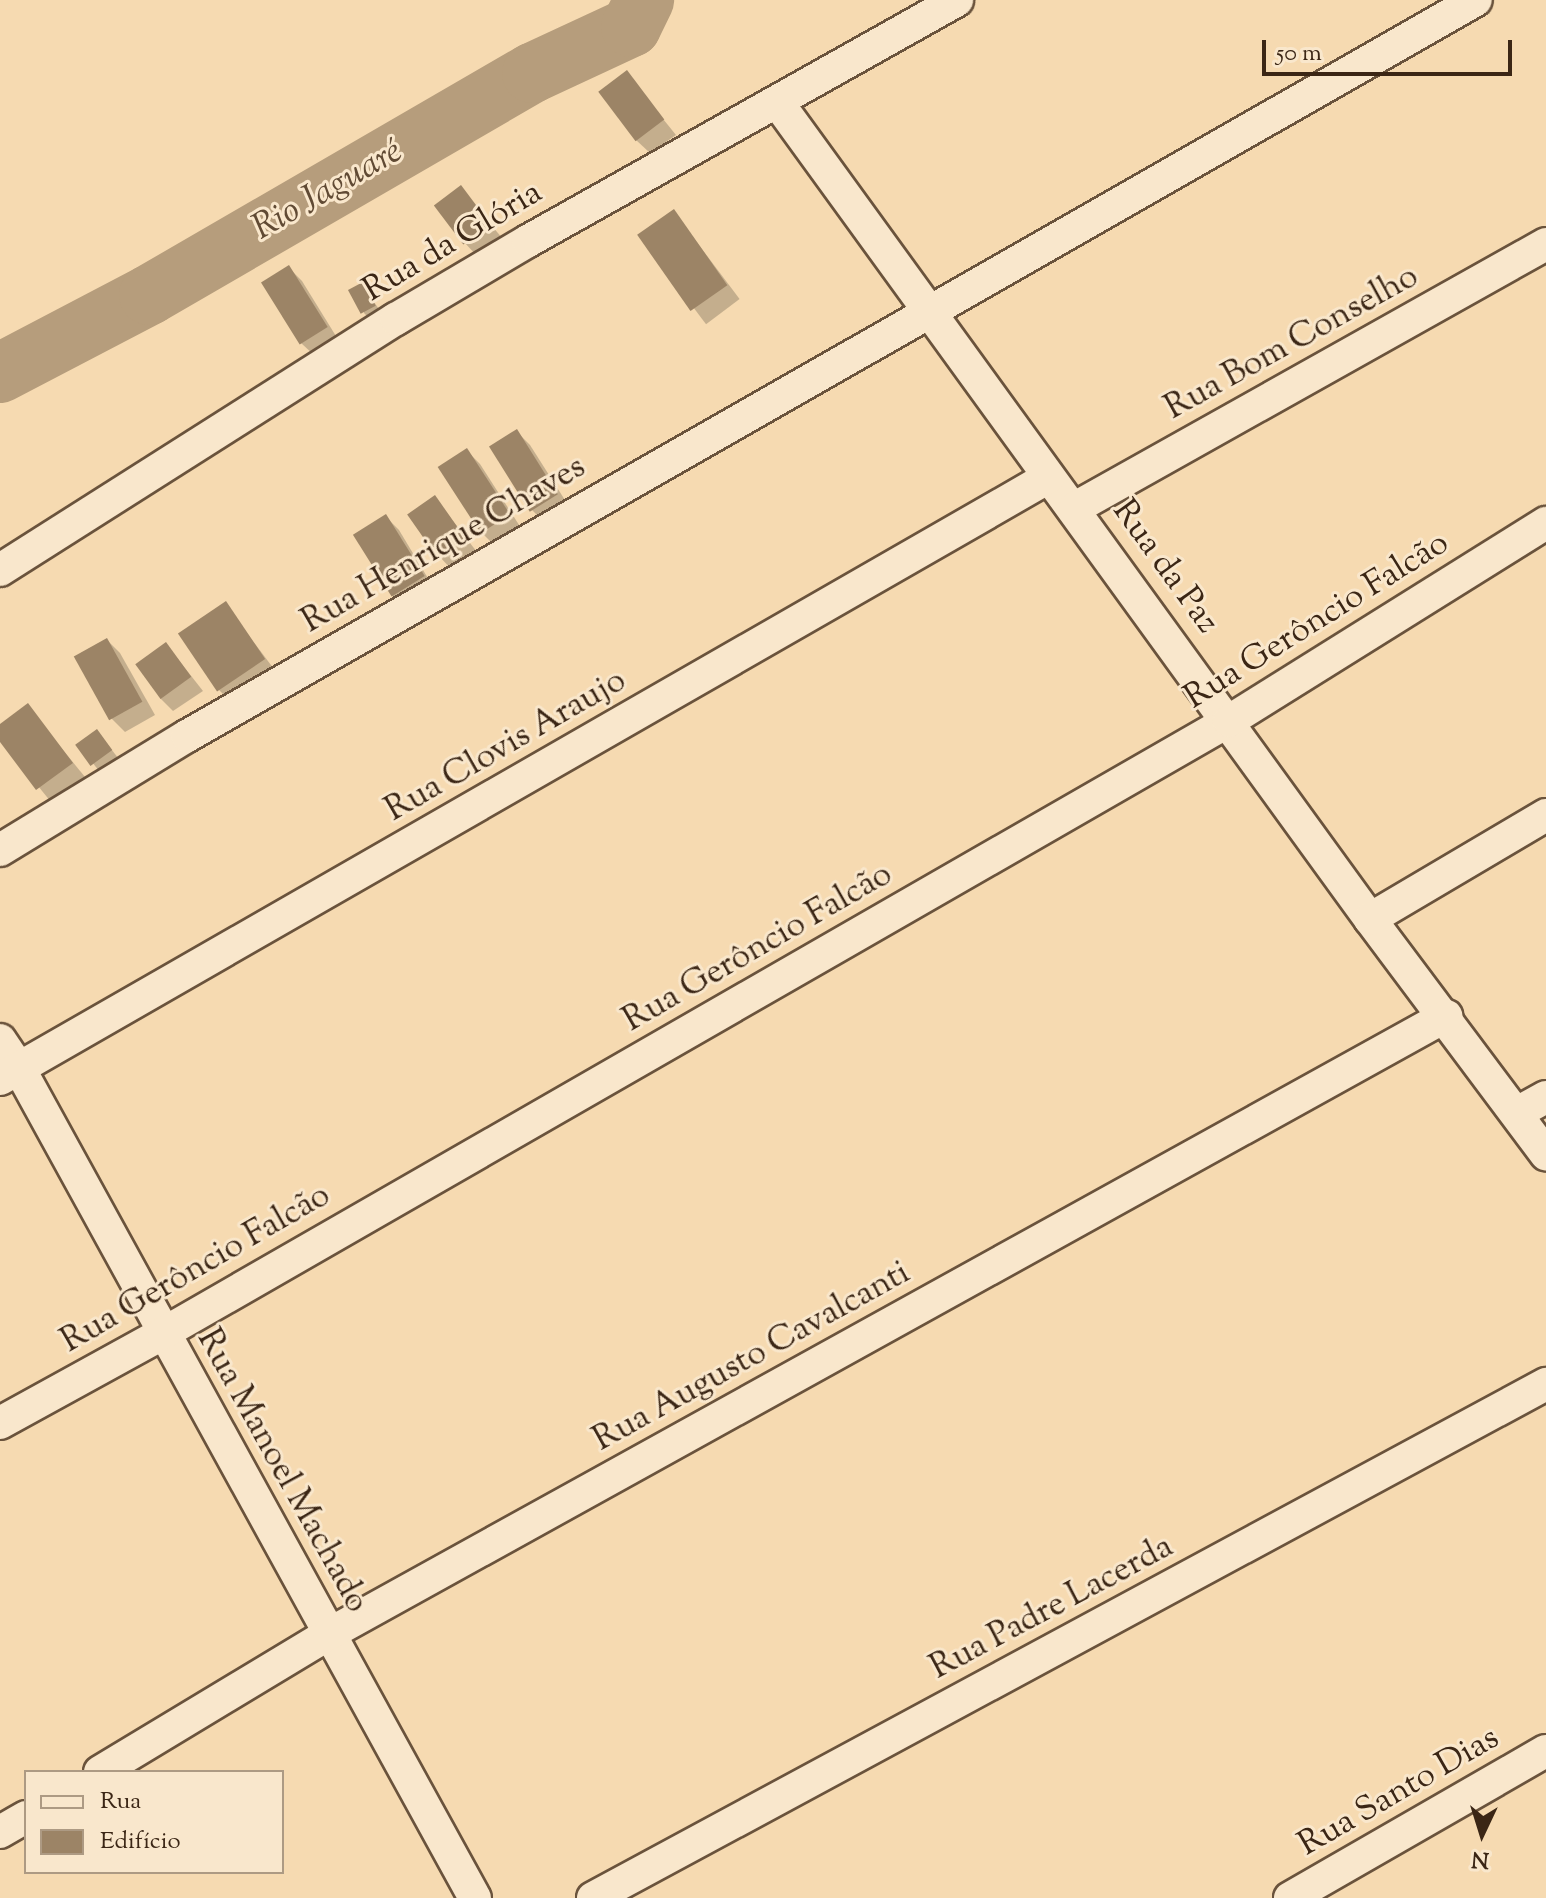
<!DOCTYPE html>
<meta charset="utf-8">
<style>
body{margin:0}
#map{position:relative;width:1546px;height:1898px;overflow:hidden;background:#f6dab1;font-family:"Sorts Mill Goudy",serif}
div>[style]{position:absolute}
.shadow>*{inset:0;background:#0003;transform-origin:0 0}
.river>*{height:60px;margin:-30px;padding:0 30px;transform-origin:30px;border-radius:30px;background:#b69d7c}
.building>*{inset:0;background:#9c8466;transform-origin:0 0}
.roads{filter:drop-shadow(2px 0 #6a533c) drop-shadow(-2px 0 #6a533c) drop-shadow(0 2px #6a533c) drop-shadow(0 -2px #6a533c)}
.street>*{height:32px;margin:-16px;padding:0 16px;transform-origin:16px;border-radius:16px;background:#f9e7cc}
span{translate:-50% -50%;white-space:nowrap;text-align:center;line-height:1.15;-webkit-text-stroke:6px #f9e7cc;paint-order:stroke}
.street-label{font-size:34px;color:#3b2615}
.water-label{font-size:36px;color:#604a34;font-style:italic}
.legend{position:absolute;left:24px;top:1770px;width:260px;height:104px;box-sizing:border-box;background:#f9e7cc;border:2px solid #ad9a83;margin:0;padding:10px 14px;list-style:none;font-size:24px;color:#3b2615}
.legend li{display:flex;align-items:center;gap:16px;height:40px}
.legend b{width:40px;border:2px solid #ad9a83}
.north{position:absolute;left:1442px;top:1794px;width:80px;height:80px;-webkit-text-stroke:6px #f9e7cc;paint-order:stroke;rotate:184deg;font-size:22px;font-weight:700;line-height:32px;text-align:center;color:#3b2615}
.north::after{content:'';display:block;margin:auto;width:28px;height:36px;background:#3b2615;clip-path:polygon(50% 0,100% 100%,50% 72%,0 100%)}
.scale{position:absolute;left:1262px;top:40px;width:250px;height:36px;box-sizing:border-box;border:4px solid #3b2615;border-top:0;padding-left:10px;font-size:24px;line-height:28px;white-space:nowrap;color:#3b2615;-webkit-text-stroke:6px #f9e7cc;paint-order:stroke}
</style>
<div id="map">
<div class="shadow">
<div style="clip-path:polygon(626px 73px,676px 135px,650px 153px,636px 140px)"></div>
<div style="clip-path:polygon(461px 188px,502px 238px,477px 256px,464px 242px)"></div>
<div style="left:674px;top:212px;width:109px;height:42px;rotate:53deg"></div>
<div style="clip-path:polygon(288px 267px,302px 281px,339px 341px,315px 356px,301px 343px)"></div>
<div style="clip-path:polygon(362px 285px,381px 312px,370px 319px,364px 313px)"></div>
<div style="clip-path:polygon(517px 432px,530px 445px,570px 508px,546px 524px,532px 510px)"></div>
<div style="clip-path:polygon(467px 451px,480px 464px,521px 528px,494px 545px,481px 532px)"></div>
<div style="clip-path:polygon(435px 498px,477px 552px,452px 570px,439px 556px)"></div>
<div style="clip-path:polygon(386px 517px,399px 530px,435px 590px,406px 608px,392px 595px)"></div>
<div style="clip-path:polygon(225px 604px,277px 673px,232px 703px,219px 690px)"></div>
<div style="clip-path:polygon(107px 640px,120px 653px,155px 715px,125px 732px,112px 719px,77px 657px)"></div>
<div style="clip-path:polygon(166px 644px,203px 691px,173px 711px,160px 698px)"></div>
<div style="clip-path:polygon(27px 706px,85px 777px,51px 802px,0 739px,0 726px)"></div>
<div style="left:97px;top:731px;width:33px;height:23px;rotate:52deg"></div>
</div>
<div class="river">
<div style="left:0;top:373px;width:168px;rotate:-27.6deg"></div>
<div style="left:149px;top:295px;width:443px;rotate:-30.1deg"></div>
<div style="left:532px;top:73px;width:109px;rotate:-24.9deg"></div>
<div style="left:631px;top:27px;width:30px;rotate:-64deg"></div>
</div>
<div class="building">
<div style="left:627px;top:70px;width:62px;height:36px;rotate:53deg"></div>
<div style="left:461px;top:185px;width:49px;height:34px;rotate:53deg"></div>
<div style="left:674px;top:209px;width:93px;height:45px;rotate:55deg"></div>
<div style="left:289px;top:265px;width:73px;height:33px;rotate:58deg"></div>
<div style="left:363px;top:282px;width:27px;height:17px;rotate:62deg"></div>
<div style="left:517px;top:429px;width:77px;height:33px;rotate:58deg"></div>
<div style="left:467px;top:448px;width:79px;height:35px;rotate:57deg"></div>
<div style="left:435px;top:495px;width:52px;height:34px;rotate:55deg"></div>
<div style="left:386px;top:514px;width:73px;height:39px;rotate:58deg"></div>
<div style="left:226px;top:601px;width:70px;height:58px;rotate:56deg"></div>
<div style="left:107px;top:638px;width:73px;height:38px;rotate:61deg"></div>
<div style="left:166px;top:642px;width:43px;height:38px;rotate:54deg"></div>
<div style="clip-path:polygon(28px 703px,73px 763px,36px 790px,0 742px,0 724px)"></div>
<div style="left:97px;top:729px;width:26px;height:27px;rotate:54deg"></div>
</div>
<div class="roads">
<div class="street">
<div style="left:778px;top:103px;width:1008px;rotate:54.04deg"></div>
<div style="left:1370px;top:919px;width:294px;rotate:53.2deg"></div>
<div style="left:1075px;top:508px;width:540px;rotate:-29.27deg"></div>
<div style="left:0;top:570px;width:469px;rotate:-32.4deg"></div>
<div style="left:396px;top:319px;width:153px;rotate:-30.6deg"></div>
<div style="left:528px;top:241px;width:492px;rotate:-29.3deg"></div>
<div style="left:0;top:850px;width:219px;rotate:-31.4deg"></div>
<div style="left:187px;top:736px;width:1484px;rotate:-29.73deg"></div>
<div style="left:1370px;top:919px;width:204px;rotate:-30.6deg"></div>
<div style="left:0;top:1040px;width:34px;rotate:56deg"></div>
<div style="left:19px;top:1068px;width:947px;rotate:61.22deg"></div>
<div style="left:0;top:1079px;width:1209px;rotate:-29.85deg"></div>
<div style="left:1517px;top:1113px;width:33px;rotate:-29deg"></div>
<div style="left:0;top:1423px;width:185px;rotate:-28.8deg"></div>
<div style="left:162px;top:1334px;width:1231px;rotate:-29.88deg"></div>
<div style="left:1229px;top:721px;width:374px;rotate:-32deg"></div>
<div style="left:100px;top:1772px;width:267px;rotate:-31.1deg"></div>
<div style="left:329px;top:1634px;width:1277px;rotate:-28.95deg"></div>
<div style="left:0;top:1832px;width:30px;rotate:-30deg"></div>
<div style="left:593px;top:1898px;width:1083px;rotate:-28.34deg"></div>
<div style="left:1290px;top:1898px;width:295px;rotate:-29.9deg"></div>
</div>
</div>
<div class="street-label">
<span style="left:453px;top:242px;rotate:-31deg">Rua da Glória</span>
<span style="left:1292px;top:343px;rotate:-29deg">Rua Bom Conselho</span>
<span style="left:444px;top:545px;rotate:-30deg">Rua Henrique Chaves</span>
<span style="left:1165px;top:567px;rotate:54deg">Rua da Paz</span>
<span style="left:1317px;top:621px;rotate:-32deg">Rua Gerôncio Falcão</span>
<span style="left:506px;top:746px;rotate:-30deg">Rua Clovis Araujo</span>
<span style="left:758px;top:948px;rotate:-30deg">Rua Gerôncio Falcão</span>
<span style="left:196px;top:1269px;rotate:-30deg">Rua Gerôncio Falcão</span>
<span style="left:752px;top:1357px;rotate:-29deg">Rua Augusto Cavalcanti</span>
<span style="left:282px;top:1471px;rotate:61deg">Rua Manoel Machado</span>
<span style="left:1052px;top:1608px;rotate:-28deg">Rua Padre Lacerda</span>
<span style="left:1399px;top:1792px;rotate:-30deg">Rua Santo Dias</span>
</div>
<div class="water-label">
<span style="left:328px;top:191px;rotate:-30deg">Rio Jaguaré</span>
</div>
<ul class="legend">
<li><b style="height:10px;background:#f9e7cc"></b>Rua</li>
<li><b style="height:22px;background:#9c8466"></b>Edifício</li>
</ul>
<div class="north">N</div>
<div class="scale">50 m</div>
</div>
